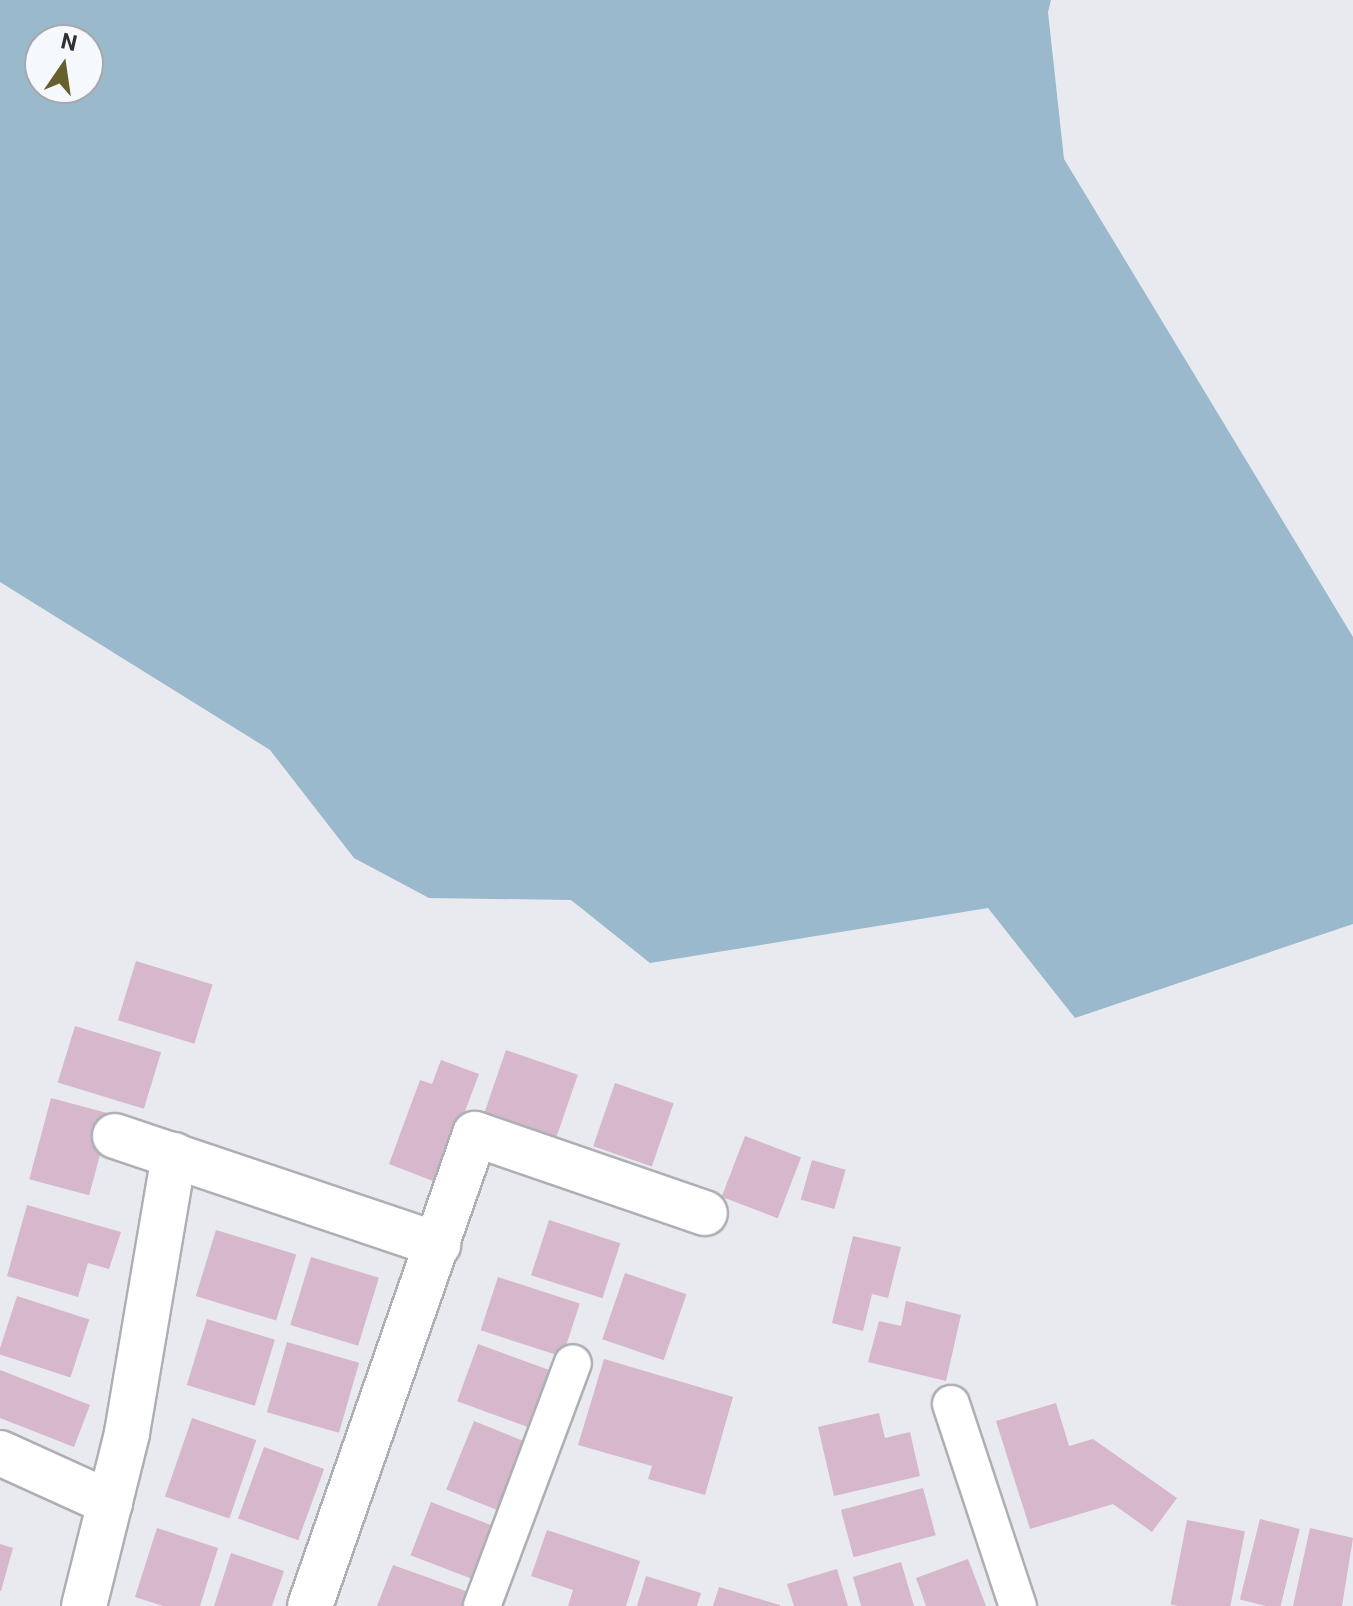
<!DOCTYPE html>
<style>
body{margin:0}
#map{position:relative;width:1353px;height:1606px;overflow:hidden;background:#e8eaef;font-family:Roboto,sans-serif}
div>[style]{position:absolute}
.water>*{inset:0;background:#9ab9cd}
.building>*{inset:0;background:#d6b7cb;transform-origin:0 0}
.roads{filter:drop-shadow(2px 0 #adafb4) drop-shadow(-2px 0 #adafb4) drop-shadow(0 2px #adafb4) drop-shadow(0 -2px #adafb4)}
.service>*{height:36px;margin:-18px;padding:0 18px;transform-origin:18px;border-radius:18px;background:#fff}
.minor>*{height:44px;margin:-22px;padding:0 22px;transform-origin:22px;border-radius:22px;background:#fff}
span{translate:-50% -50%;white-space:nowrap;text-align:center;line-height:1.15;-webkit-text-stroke:8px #f5f8fc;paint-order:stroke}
.north{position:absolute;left:24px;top:24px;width:80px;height:80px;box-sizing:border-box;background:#f5f8fc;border:2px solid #a6a8ab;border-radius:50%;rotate:13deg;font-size:22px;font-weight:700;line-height:32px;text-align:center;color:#2f3032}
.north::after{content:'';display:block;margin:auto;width:28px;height:36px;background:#675f2c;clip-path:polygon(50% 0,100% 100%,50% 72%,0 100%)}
</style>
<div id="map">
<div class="water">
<div style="clip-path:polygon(evenodd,0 0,1051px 0,1048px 12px,1064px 159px,1353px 637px,1353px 924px,1075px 1018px,988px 908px,650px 963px,571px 900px,429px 898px,354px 858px,270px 750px,0 582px,0 0,40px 40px,88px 40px,88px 88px,40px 88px,40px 40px)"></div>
</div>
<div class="building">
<div style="left:136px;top:961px;width:80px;height:62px;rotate:17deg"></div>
<div style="left:75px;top:1026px;width:90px;height:59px;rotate:17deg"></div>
<div style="left:506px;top:1050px;width:76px;height:66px;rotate:19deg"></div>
<div style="clip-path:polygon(441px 1060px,479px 1074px,438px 1183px,389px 1164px,420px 1080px,432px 1084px)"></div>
<div style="left:615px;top:1083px;width:62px;height:67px;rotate:19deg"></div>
<div style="left:51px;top:1098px;width:62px;height:84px;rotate:15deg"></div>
<div style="left:745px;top:1136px;width:60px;height:65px;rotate:21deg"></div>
<div style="left:812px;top:1160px;width:35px;height:41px;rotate:16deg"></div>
<div style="clip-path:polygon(27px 1205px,121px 1232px,109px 1269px,88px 1263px,78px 1297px,7px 1276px)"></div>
<div style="left:549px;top:1220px;width:75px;height:58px;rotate:18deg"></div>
<div style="left:216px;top:1230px;width:84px;height:69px;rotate:17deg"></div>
<div style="clip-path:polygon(853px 1236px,901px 1247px,888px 1298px,872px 1294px,863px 1331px,832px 1323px)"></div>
<div style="left:311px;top:1257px;width:71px;height:71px;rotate:17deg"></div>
<div style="left:625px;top:1273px;width:65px;height:70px;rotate:19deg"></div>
<div style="left:498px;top:1277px;width:86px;height:56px;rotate:18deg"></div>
<div style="left:17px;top:1296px;width:76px;height:61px;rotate:18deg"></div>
<div style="clip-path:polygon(906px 1301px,961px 1315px,946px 1381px,868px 1362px,879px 1321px,901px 1326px)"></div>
<div style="left:207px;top:1319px;width:71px;height:69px;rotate:17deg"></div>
<div style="left:287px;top:1342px;width:75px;height:73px;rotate:16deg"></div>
<div style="left:478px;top:1344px;width:83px;height:61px;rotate:20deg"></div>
<div style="clip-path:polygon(604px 1359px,733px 1397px,705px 1495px,648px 1479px,652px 1466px,578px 1445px)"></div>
<div style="clip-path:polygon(0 1370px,90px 1405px,74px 1447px,0 1418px)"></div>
<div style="clip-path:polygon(1056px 1403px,1069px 1446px,1093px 1439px,1177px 1498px,1152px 1532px,1113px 1504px,1030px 1529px,996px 1421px)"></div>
<div style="clip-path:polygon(879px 1413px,885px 1438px,910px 1432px,920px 1476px,834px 1496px,818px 1427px)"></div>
<div style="left:192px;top:1418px;width:68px;height:83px;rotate:19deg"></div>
<div style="left:474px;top:1421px;width:64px;height:74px;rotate:22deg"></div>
<div style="left:264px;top:1447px;width:64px;height:76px;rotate:20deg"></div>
<div style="left:923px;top:1488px;width:49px;height:85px;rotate:75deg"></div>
<div style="left:431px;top:1502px;width:71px;height:57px;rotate:21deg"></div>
<div style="left:1260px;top:1519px;width:41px;height:83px;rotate:14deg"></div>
<div style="left:1187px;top:1520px;width:59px;height:86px;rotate:11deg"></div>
<div style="clip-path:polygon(157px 1528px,218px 1548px,200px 1606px,163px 1606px,135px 1597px)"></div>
<div style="clip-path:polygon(1310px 1528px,1353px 1538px,1342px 1606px,1293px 1606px)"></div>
<div style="clip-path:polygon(547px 1530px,640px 1561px,626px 1606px,568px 1606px,573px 1590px,531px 1576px)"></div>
<div style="clip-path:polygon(0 1544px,13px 1548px,1px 1591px,0 1591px)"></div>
<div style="clip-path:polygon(231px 1553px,284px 1571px,272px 1606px,214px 1606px)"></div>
<div style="clip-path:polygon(968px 1559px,986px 1606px,926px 1606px,916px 1578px)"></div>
<div style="clip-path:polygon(901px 1562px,914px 1606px,861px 1606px,853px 1577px)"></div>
<div style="clip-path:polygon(393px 1565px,474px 1594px,470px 1606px,377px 1606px)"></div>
<div style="clip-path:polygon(837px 1569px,848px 1606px,794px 1606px,787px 1584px)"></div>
<div style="clip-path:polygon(646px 1576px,701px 1593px,697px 1606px,637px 1606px)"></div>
<div style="clip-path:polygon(719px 1587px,780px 1605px,780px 1606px,713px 1606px)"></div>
</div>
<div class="roads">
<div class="service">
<div style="left:951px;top:1404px;width:213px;rotate:71.7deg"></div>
<div style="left:482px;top:1606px;width:259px;rotate:-69.5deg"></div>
</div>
<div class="minor">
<div style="left:115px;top:1136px;width:341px;rotate:18.6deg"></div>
<div style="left:0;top:1453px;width:121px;rotate:24.4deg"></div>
<div style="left:84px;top:1606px;width:178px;rotate:-76deg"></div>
<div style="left:127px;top:1433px;width:282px;rotate:-80.4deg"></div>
<div style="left:310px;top:1606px;width:500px;rotate:-70.73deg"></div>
<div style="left:475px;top:1134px;width:243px;rotate:19deg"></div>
</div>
</div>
<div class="north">N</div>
</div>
